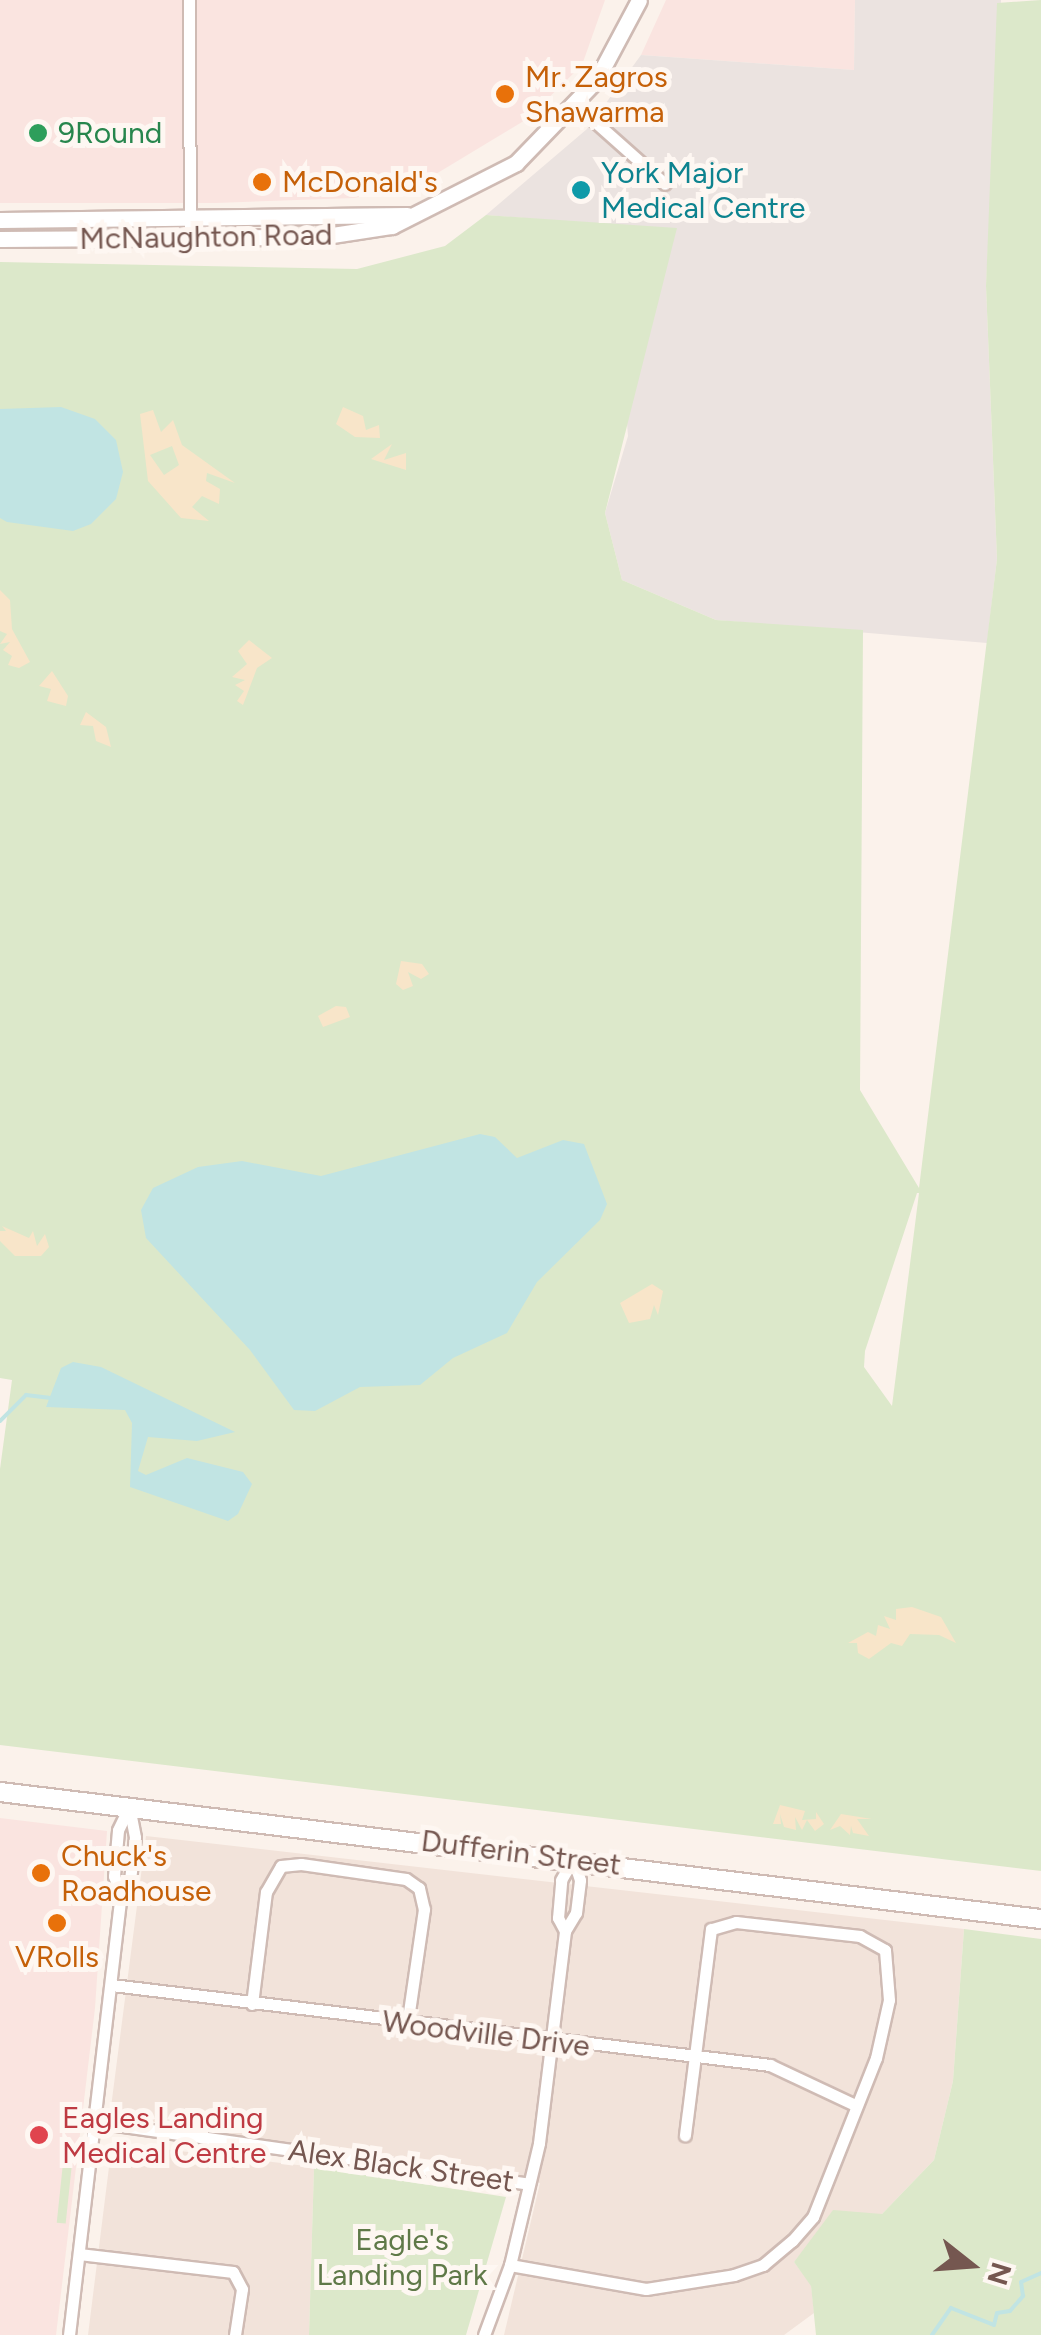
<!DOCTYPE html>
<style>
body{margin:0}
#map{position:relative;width:1041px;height:2335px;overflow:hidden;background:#fbf2eb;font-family:Figtree,sans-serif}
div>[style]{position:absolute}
.residential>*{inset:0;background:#f2e3da}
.commercial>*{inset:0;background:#fae4e0}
.industrial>*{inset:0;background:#ebe3e0}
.green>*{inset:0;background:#dce8ca;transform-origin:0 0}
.sand>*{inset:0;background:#f8e5c9}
.water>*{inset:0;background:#c1e4e3}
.stream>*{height:4px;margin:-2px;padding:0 2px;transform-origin:2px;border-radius:2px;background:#c1e4e3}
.roads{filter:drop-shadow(2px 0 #cfbbb4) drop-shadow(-2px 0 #cfbbb4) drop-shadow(0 2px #cfbbb4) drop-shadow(0 -2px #cfbbb4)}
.minor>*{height:11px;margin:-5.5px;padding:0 5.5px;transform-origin:5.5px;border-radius:5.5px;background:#fff}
.tertiary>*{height:15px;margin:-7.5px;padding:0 7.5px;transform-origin:7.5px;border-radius:7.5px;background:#fff}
.secondary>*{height:18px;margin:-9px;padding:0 9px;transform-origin:9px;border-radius:9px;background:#fff}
.dots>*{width:28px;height:28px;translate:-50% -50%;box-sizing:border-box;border:5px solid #fef7f2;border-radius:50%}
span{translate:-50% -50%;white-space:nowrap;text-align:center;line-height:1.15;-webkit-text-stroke:10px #fef7f2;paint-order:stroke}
.food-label{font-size:30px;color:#c56008}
.left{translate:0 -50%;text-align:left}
.leisure-label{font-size:30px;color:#27864d}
.culture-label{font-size:30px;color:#0d838f}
.street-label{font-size:30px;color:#755750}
.health-label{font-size:30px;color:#be3a42}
.park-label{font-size:30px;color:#5f7948}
.north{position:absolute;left:921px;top:2215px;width:100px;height:100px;-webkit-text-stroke:8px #fef7f2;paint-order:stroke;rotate:107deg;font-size:28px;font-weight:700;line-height:40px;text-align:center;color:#755750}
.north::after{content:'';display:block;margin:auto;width:35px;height:45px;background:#755750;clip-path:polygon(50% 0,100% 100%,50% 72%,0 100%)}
</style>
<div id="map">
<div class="residential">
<div style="clip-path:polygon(146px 1836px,964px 1929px,953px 2081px,934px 2160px,882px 2214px,827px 2223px,794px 2262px,811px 2285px,814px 2313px,784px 2335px,504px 2335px,540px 2183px,110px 2115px)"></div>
<div style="clip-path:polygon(112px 2143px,314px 2167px,309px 2335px,88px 2335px)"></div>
</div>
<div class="commercial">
<div style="clip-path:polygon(0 0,605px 0,582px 65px,527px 119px,416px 186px,354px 198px,216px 203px,0 203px)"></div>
<div style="clip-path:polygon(666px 0,855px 0,854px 70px,641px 55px)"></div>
<div style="clip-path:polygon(0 1818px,107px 1831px,95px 2008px,56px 2335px,0 2335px)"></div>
</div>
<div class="industrial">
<div style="clip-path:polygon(855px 0,1001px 0,986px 286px,997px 559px,987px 643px,716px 620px,622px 580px,605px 513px,628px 436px,612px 225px,486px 215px,587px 129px,641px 55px,854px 70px)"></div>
</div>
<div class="green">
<div style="clip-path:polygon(evenodd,1041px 0,1041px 1871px,0 1745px,0 1469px,12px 1380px,0 1378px,0 262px,357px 269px,445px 246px,486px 215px,677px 228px,605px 513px,622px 580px,716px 620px,863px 630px,860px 1090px,919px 1188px,997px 559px,986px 286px,997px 3px,1041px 0,917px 1193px,919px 1193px,892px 1406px,864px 1367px,865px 1351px,917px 1193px)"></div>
<div style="clip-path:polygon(964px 1929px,1041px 1939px,1041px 2335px,816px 2335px,811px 2286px,794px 2262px,833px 2210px,882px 2214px,934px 2160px,953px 2081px)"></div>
<div style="left:63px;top:2163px;width:9px;height:60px;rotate:6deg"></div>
<div style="clip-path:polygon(314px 2167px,506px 2197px,466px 2335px,309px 2335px)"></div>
</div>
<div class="sand">
<div style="clip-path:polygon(343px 407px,363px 416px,366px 430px,379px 425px,380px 438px,355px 437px,336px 424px)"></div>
<div style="clip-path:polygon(evenodd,153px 410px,161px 432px,173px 420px,182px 445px,235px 483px,207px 473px,206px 481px,220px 489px,219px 504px,202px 496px,192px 507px,209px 521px,181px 518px,148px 481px,140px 414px,153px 410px,172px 446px,179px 465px,164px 475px,150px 455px,172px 446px)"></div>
<div style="clip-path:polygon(392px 444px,384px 460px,406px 453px,406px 470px,371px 459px)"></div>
<div style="clip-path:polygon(0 590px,10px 600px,12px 629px,30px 662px,19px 668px,8px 665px,12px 656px,3px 650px,10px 642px,0 644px,7px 634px,0 631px)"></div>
<div style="clip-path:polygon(249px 640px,272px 658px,257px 668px,243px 705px,237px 701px,244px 691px,235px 685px,245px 680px,232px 677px,247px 664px,238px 651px)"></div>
<div style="clip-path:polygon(52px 671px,68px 696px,66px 706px,47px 701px,51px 689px,39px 686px)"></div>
<div style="clip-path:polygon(86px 712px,106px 727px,111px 747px,96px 741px,93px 726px,80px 725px)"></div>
<div style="clip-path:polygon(401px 961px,422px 964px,429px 974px,421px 979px,408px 972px,413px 986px,403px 990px,396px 984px)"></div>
<div style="clip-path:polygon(336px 1006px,346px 1007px,350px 1017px,323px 1027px,318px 1016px)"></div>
<div style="clip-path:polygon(2px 1226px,29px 1238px,33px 1231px,37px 1246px,45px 1234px,49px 1247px,41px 1256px,15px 1256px,0 1241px,0 1231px,6px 1231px)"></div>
<div style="clip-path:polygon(652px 1284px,663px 1291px,658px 1315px,654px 1305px,650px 1319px,629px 1323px,620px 1303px)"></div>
<div style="clip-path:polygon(912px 1607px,941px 1617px,956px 1643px,939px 1635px,910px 1634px,902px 1646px,891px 1643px,869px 1659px,858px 1653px,857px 1643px,848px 1643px,868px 1632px,876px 1636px,878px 1625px,890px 1629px,884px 1616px,896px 1620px,896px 1609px)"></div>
<div style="clip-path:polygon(780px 1805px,805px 1811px,802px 1820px,816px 1819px,816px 1812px,824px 1824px,815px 1831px,807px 1820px,802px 1830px,795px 1817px,796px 1830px,784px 1827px,780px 1814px,781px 1824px,773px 1824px)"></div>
<div style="clip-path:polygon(841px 1814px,872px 1819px,857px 1819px,869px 1836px,853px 1833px,851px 1826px,850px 1835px,840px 1826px,830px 1830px)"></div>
</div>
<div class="water">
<div style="clip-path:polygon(61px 407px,95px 419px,116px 440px,123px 472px,116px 499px,91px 524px,73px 531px,7px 522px,0 518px,0 409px)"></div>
<div style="clip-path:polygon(480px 1134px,495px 1137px,517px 1158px,563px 1140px,584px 1144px,607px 1204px,600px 1220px,537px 1282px,507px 1333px,453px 1358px,420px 1385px,360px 1387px,315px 1411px,294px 1410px,250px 1350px,146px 1238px,141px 1210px,153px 1188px,198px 1167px,242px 1161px,321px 1176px)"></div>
<div style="clip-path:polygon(73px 1362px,101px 1367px,235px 1432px,197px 1441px,148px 1437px,138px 1471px,146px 1475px,187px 1458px,243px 1472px,252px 1484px,238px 1514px,228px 1521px,130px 1487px,132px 1423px,125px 1410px,46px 1407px,61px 1368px)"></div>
</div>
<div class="stream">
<div style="left:0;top:1421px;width:37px;rotate:-45deg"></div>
<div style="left:26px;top:1395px;width:23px;rotate:7deg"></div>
<div style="left:932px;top:2335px;width:33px;rotate:-55deg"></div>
<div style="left:951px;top:2308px;width:46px;rotate:21.6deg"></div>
<div style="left:994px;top:2325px;width:12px;rotate:-76deg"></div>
<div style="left:997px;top:2313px;width:13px;rotate:-9deg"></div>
<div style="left:1010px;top:2311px;width:20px;rotate:-49deg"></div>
<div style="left:1023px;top:2296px;width:14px;rotate:-98deg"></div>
<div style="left:1021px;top:2282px;width:22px;rotate:-24deg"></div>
</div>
<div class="roads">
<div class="minor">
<div style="left:189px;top:0;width:239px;rotate:89.8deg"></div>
<div style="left:575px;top:104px;width:120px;rotate:41.6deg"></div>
<div style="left:121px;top:1892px;width:15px;rotate:-53deg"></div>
<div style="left:130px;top:1880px;width:43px;rotate:-83.4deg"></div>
<div style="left:135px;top:1837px;width:31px;rotate:-101deg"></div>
<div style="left:565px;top:1931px;width:15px;rotate:-118deg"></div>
<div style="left:558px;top:1918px;width:38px;rotate:-85deg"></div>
<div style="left:561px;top:1880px;width:22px;rotate:-60deg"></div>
<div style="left:112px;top:1985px;width:663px;rotate:6.93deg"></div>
<div style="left:770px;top:2065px;width:92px;rotate:25.2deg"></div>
<div style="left:252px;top:2004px;width:113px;rotate:-82.9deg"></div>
<div style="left:266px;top:1892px;width:30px;rotate:-60deg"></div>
<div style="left:281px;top:1866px;width:20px;rotate:-6deg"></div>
<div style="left:301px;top:1864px;width:106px;rotate:8.1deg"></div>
<div style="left:406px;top:1879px;width:16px;rotate:35deg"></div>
<div style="left:419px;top:1888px;width:22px;rotate:77deg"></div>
<div style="left:424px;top:1909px;width:117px;rotate:98.3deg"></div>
<div style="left:95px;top:2122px;width:438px;rotate:8.1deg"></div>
<div style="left:79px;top:2254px;width:155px;rotate:6.7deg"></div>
<div style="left:233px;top:2272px;width:19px;rotate:62deg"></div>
<div style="left:242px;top:2289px;width:47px;rotate:98.7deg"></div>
<div style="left:510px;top:2265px;width:138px;rotate:10deg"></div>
<div style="left:646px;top:2289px;width:89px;rotate:-9deg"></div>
<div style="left:734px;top:2275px;width:31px;rotate:-19deg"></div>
<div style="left:763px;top:2265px;width:38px;rotate:-40deg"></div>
<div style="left:792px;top:2241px;width:32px;rotate:-49deg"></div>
<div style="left:813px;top:2217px;width:171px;rotate:-68.4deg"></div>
<div style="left:876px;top:2058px;width:59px;rotate:-77.4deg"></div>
<div style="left:889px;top:2000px;width:50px;rotate:-94.6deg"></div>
<div style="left:885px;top:1950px;width:29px;rotate:-151deg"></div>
<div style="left:860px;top:1936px;width:125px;rotate:-173.6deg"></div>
<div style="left:736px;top:1922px;width:26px;rotate:164deg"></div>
<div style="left:711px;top:1929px;width:208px;rotate:97.2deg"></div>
<div style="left:69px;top:2335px;width:446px;rotate:-83.3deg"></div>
<div style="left:121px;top:1892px;width:17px;rotate:-114deg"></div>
<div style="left:114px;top:1876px;width:46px;rotate:-85deg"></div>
<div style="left:118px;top:1830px;width:25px;rotate:-64deg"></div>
<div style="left:484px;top:2335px;width:75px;rotate:-69.6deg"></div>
<div style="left:510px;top:2265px;width:125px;rotate:-76.6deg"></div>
<div style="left:539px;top:2143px;width:214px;rotate:-83deg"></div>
<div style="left:565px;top:1931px;width:21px;rotate:-59deg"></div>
<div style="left:576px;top:1913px;width:33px;rotate:-83deg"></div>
<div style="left:580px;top:1880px;width:22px;rotate:-108deg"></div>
</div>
<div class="tertiary">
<div style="left:0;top:220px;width:407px;rotate:-0.7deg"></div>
<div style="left:0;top:239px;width:319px;rotate:-0.4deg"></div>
<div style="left:319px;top:237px;width:74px;rotate:-8.6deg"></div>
<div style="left:392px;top:226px;width:139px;rotate:-26.9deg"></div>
<div style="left:516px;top:163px;width:117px;rotate:-46deg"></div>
<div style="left:597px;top:79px;width:89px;rotate:-62deg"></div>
</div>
<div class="secondary">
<div style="left:0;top:1792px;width:1049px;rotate:6.96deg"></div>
</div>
</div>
<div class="dots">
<div style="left:505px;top:94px;background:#e8710a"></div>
<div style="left:38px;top:133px;background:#2e9e5b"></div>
<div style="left:262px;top:182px;background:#e8710a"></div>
<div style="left:581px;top:190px;background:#0f9aa8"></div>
<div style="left:41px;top:1873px;background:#e8710a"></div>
<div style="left:57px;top:1923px;background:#e8710a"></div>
<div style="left:39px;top:2135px;background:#e0444e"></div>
</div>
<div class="food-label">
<span class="left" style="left:525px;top:94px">Mr. Zagros<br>Shawarma</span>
<span class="left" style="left:282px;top:182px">McDonald's</span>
<span class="left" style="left:61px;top:1873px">Chuck's<br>Roadhouse</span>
<span style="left:57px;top:1957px">VRolls</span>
</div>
<div class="leisure-label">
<span class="left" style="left:58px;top:133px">9Round</span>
</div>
<div class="culture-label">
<span class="left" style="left:601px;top:190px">York Major<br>Medical Centre</span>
</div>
<div class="street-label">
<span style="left:206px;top:237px;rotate:-1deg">McNaughton Road</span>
<span style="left:521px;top:1853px;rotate:7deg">Dufferin Street</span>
<span style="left:486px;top:2034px;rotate:7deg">Woodville Drive</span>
<span style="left:401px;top:2166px;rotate:8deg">Alex Black Street</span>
</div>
<div class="health-label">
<span class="left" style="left:62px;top:2135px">Eagles Landing<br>Medical Centre</span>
</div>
<div class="park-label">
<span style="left:402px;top:2257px">Eagle's<br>Landing Park</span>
</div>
<div class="north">N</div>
</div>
